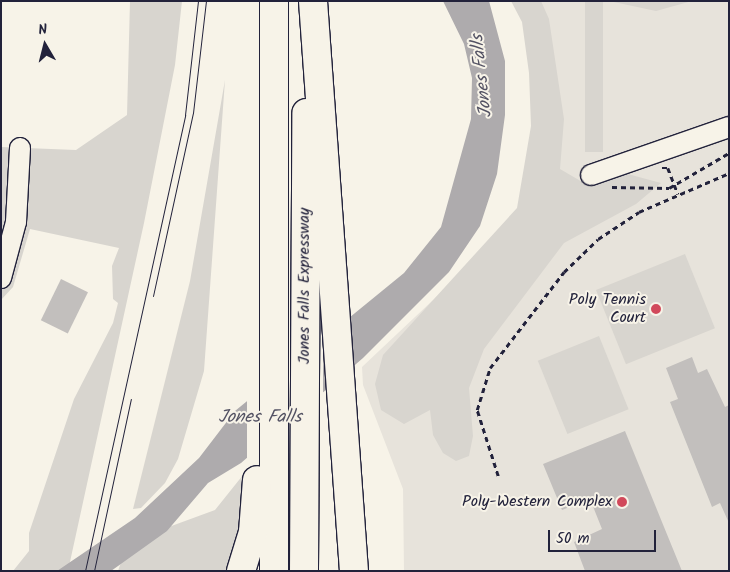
<!DOCTYPE html>
<style>
body{margin:0}
#map{position:relative;width:730px;height:572px;overflow:hidden;background:#f7f3e8;font-family:Kalam,sans-serif}
div>[style]{position:absolute}
.built>*{inset:0;background:#e7e3db}
.green>*{inset:0;background:#d8d5cf;transform-origin:0 0}
.water>*{inset:0;background:#aeabad}
.pier>*{inset:0;background:#f7f3e8}
.building>*{inset:0;background:#c2bfbd;transform-origin:0 0}
.path>*{height:2.5px;margin-top:-1.25px;transform-origin:0;background:repeating-linear-gradient(90deg,#22223b 0 5px,transparent 0 9px)}
.roads{filter:drop-shadow(1px 0 #22223b) drop-shadow(-1px 0 #22223b) drop-shadow(0 1px #22223b) drop-shadow(0 -1px #22223b)}
.minor>*{height:20px;margin:-10px;padding:0 10px;transform-origin:10px;border-radius:10px;background:#f7f3e8}
.highway>*{height:28px;margin:-14px;padding:0 14px;transform-origin:14px;border-radius:14px;background:#f7f3e8}
.tram>*{height:1px;margin:-0.5px;padding:0 0.5px;transform-origin:0.5px;border-radius:0.5px;background:#22223b}
.dots>*{width:14px;height:14px;translate:-50% -50%;box-sizing:border-box;border:2px solid #f7f3e8;border-radius:50%}
span{translate:-50% -50%;white-space:nowrap;text-align:center;line-height:1.15;-webkit-text-stroke:4px #f7f3e8;paint-order:stroke}
.street-label{font-size:16px;color:#22223b}
.poi-label{font-size:16px;color:#22223b}
.right{translate:-100% -50%;text-align:right}
.water-label{font-size:18px;color:#535263;font-style:italic}
.frame{position:absolute;inset:0;border:2px solid #22223b;pointer-events:none}
.north{position:absolute;left:20px;top:20px;width:50px;height:50px;-webkit-text-stroke:4px #f7f3e8;paint-order:stroke;rotate:352deg;font-size:14px;font-weight:700;line-height:20px;text-align:center;color:#22223b}
.north::after{content:'';display:block;margin:auto;width:18px;height:22px;background:#22223b;clip-path:polygon(50% 0,100% 100%,50% 72%,0 100%)}
.scale{position:absolute;left:548px;top:530px;width:108px;height:22px;box-sizing:border-box;border:2px solid #22223b;border-top:0;padding-left:6px;font-size:15px;line-height:18px;white-space:nowrap;color:#22223b;-webkit-text-stroke:4px #f7f3e8;paint-order:stroke}
</style>
<div id="map">
<div class="built">
<div style="clip-path:polygon(517px 1px,729px 1px,729px 571px,404px 571px,403px 489px,363px 385px,362px 367px,538px 201px,547px 95px)"></div>
</div>
<div class="green">
<div style="clip-path:polygon(130px 1px,182px 1px,175px 65px,144px 223px,68px 571px,13px 571px,29px 551px,29px 533px,74px 399px,113px 323px,118px 303px,113px 299px,112px 266px,119px 248px,30px 229px,13px 287px,1px 300px,1px 147px,76px 150px,127px 115px)"></div>
<div style="clip-path:polygon(511px 1px,541px 1px,549px 19px,564px 119px,560px 169px,584px 183px,624px 173px,661px 183px,636px 204px,564px 243px,484px 349px,469px 388px,473px 436px,469px 456px,456px 461px,443px 453px,433px 435px,430px 410px,404px 424px,381px 410px,375px 384px,383px 355px,517px 208px,531px 126px,529px 73px,522px 22px)"></div>
<div style="left:585px;top:1px;width:18px;height:151px"></div>
<div style="clip-path:polygon(609px 1px,692px 1px,656px 11px)"></div>
<div style="clip-path:polygon(225px 80px,204px 371px,178px 459px,165px 483px,141px 508px,133px 509px,190px 281px)"></div>
<div style="left:685px;top:254px;width:80px;height:96px;rotate:68deg"></div>
<div style="left:599px;top:336px;width:79px;height:66px;rotate:68deg"></div>
<div style="clip-path:polygon(243px 475px,244px 514px,231px 571px,118px 571px,124px 553px,166px 528px,215px 510px)"></div>
</div>
<div class="water">
<div style="clip-path:polygon(443px 1px,489px 1px,505px 61px,505px 115px,497px 174px,480px 226px,449px 272px,363px 358px,241px 463px,208px 483px,167px 531px,111px 571px,57px 571px,135px 518px,199px 458px,235px 411px,404px 273px,441px 227px,471px 119px,472px 78px,464px 44px)"></div>
</div>
<div class="pier">
<div style="clip-path:polygon(323px 335px,323px 396px,247px 461px,247px 397px)"></div>
</div>
<div class="building">
<div style="left:61px;top:279px;width:30px;height:46px;rotate:26deg"></div>
<div style="clip-path:polygon(692px 357px,698px 373px,707px 369px,725px 407px,729px 405px,729px 523px,720px 503px,712px 507px,670px 402px,678px 399px,666px 368px)"></div>
<div style="clip-path:polygon(625px 431px,664px 527px,682px 571px,585px 571px,574px 542px,602px 529px,590px 499px,562px 510px,543px 464px)"></div>
</div>
<div class="path">
<div style="left:662px;top:168px;width:6px"></div>
<div style="left:668px;top:168px;width:28px;rotate:69deg"></div>
<div style="left:612px;top:187px;width:57px;rotate:1deg"></div>
<div style="left:669px;top:188px;width:69px;rotate:-30.3deg"></div>
<div style="left:498px;top:476px;width:69px;rotate:-107.7deg"></div>
<div style="left:477px;top:410px;width:44px;rotate:-72.8deg"></div>
<div style="left:490px;top:368px;width:121px;rotate:-52.4deg"></div>
<div style="left:564px;top:272px;width:47px;rotate:-44.1deg"></div>
<div style="left:598px;top:239px;width:49px;rotate:-33.4deg"></div>
<div style="left:639px;top:212px;width:98px;rotate:-23.4deg"></div>
</div>
<div class="roads">
<div class="minor">
<div style="left:591px;top:175px;width:146px;rotate:-19.2deg"></div>
<div style="left:1px;top:278px;width:58px;rotate:-75deg"></div>
<div style="left:16px;top:222px;width:74px;rotate:-86.9deg"></div>
</div>
<div class="highway">
<div style="left:274px;top:1px;width:570px;rotate:90deg"></div>
<div style="left:313px;top:1px;width:571px;rotate:85.89deg"></div>
<div style="left:241px;top:571px;width:41px;rotate:-72.9deg"></div>
<div style="left:253px;top:532px;width:52px;rotate:-85.6deg"></div>
<div style="left:304px;top:571px;width:458px;rotate:-89.7deg"></div>
</div>
</div>
<div class="tram">
<div style="left:153px;top:296px;width:187px;rotate:-77.7deg"></div>
<div style="left:193px;top:113px;width:113px;rotate:-83.4deg"></div>
<div style="left:85px;top:571px;width:467px;rotate:-77.6deg"></div>
<div style="left:185px;top:115px;width:115px;rotate:-83.5deg"></div>
<div style="left:94px;top:571px;width:176px;rotate:-77.9deg"></div>
</div>
<div class="dots">
<div style="left:656px;top:309px;background:#d1495b"></div>
<div style="left:622px;top:502px;background:#d1495b"></div>
</div>
<div class="street-label">
<span style="left:305px;top:286px;rotate:-90deg">Jones Falls Expressway</span>
</div>
<div class="poi-label">
<span class="right" style="left:646px;top:309px">Poly Tennis<br>Court</span>
<span class="right" style="left:612px;top:502px">Poly-Western Complex</span>
</div>
<div class="water-label">
<span style="left:483px;top:76px;rotate:-96deg">Jones Falls</span>
<span style="left:260px;top:418px">Jones Falls</span>
</div>
<div class="frame"></div>
<div class="north">N</div>
<div class="scale">50 m</div>
</div>
